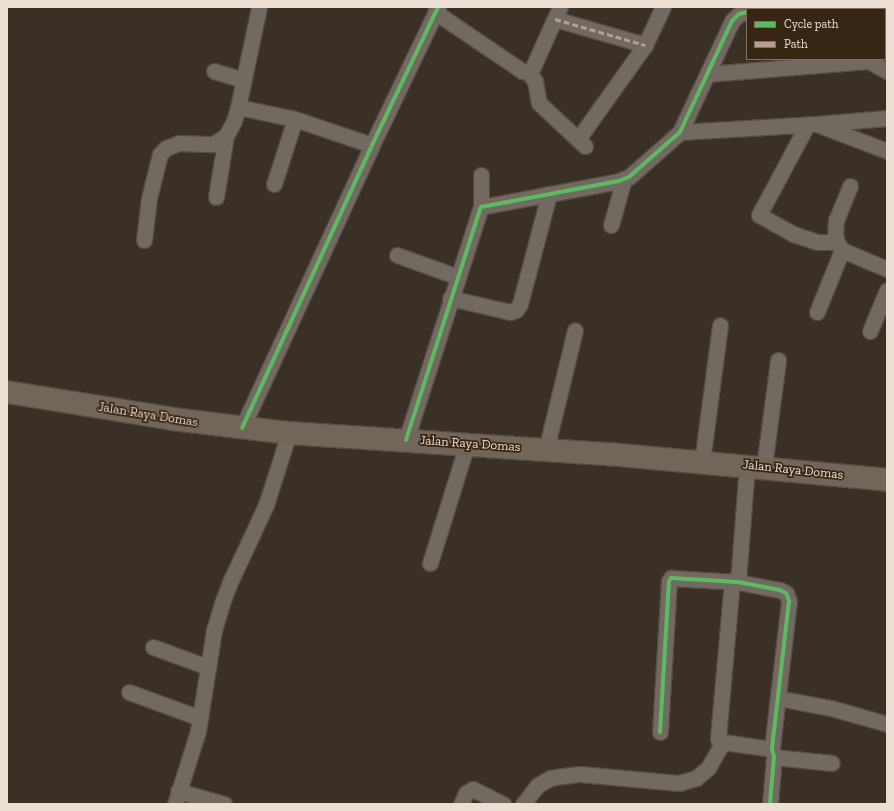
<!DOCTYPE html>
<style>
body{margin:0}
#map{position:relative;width:894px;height:811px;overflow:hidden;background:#3b3025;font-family:"Zilla Slab",serif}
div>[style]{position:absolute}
.roads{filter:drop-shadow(1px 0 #554c43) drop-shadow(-1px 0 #554c43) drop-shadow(0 1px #554c43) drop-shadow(0 -1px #554c43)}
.minor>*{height:15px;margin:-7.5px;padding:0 7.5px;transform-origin:7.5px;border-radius:7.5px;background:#726a61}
.highway>*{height:22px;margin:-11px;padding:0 11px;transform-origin:11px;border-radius:11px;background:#71665a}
.quiet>*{height:3px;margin-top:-1.5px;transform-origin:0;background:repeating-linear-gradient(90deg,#b99d93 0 6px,transparent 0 9px)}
.cycleway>*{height:4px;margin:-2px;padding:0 2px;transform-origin:2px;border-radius:2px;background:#5cba63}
span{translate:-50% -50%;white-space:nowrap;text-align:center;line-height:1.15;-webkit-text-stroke:3.5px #382614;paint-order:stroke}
.street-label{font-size:13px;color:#ecdfd4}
.frame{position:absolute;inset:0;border:8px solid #ecdfd4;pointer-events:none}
.legend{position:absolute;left:746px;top:8px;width:140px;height:52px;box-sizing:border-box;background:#382614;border:1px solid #807061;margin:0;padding:5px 7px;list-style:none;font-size:12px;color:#ecdfd4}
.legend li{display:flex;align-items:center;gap:8px;height:20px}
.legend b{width:20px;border:1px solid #807061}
</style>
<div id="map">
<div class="roads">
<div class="minor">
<div style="left:766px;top:7px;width:2px;rotate:63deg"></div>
<div style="left:794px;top:9px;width:2px;rotate:-63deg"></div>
<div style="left:435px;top:12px;width:105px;rotate:34.1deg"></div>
<div style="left:522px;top:71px;width:6px;rotate:9deg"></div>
<div style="left:528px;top:72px;width:5px;rotate:-37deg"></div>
<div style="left:532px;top:69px;width:68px;rotate:-65.7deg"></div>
<div style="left:555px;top:19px;width:94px;rotate:16.1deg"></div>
<div style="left:885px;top:30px;width:5px;rotate:-68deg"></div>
<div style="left:865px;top:59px;width:25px;rotate:29deg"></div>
<div style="left:214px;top:71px;width:30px;rotate:17deg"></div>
<div style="left:528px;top:72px;width:11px;rotate:52deg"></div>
<div style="left:535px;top:81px;width:22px;rotate:80deg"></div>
<div style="left:539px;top:103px;width:63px;rotate:43.1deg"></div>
<div style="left:707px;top:74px;width:162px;rotate:-4.6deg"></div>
<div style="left:868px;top:61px;width:2px;rotate:-63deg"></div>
<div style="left:238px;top:107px;width:102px;rotate:-78.1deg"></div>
<div style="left:807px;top:125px;width:102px;rotate:118.1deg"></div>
<div style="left:759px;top:215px;width:39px;rotate:29deg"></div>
<div style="left:793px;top:234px;width:26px;rotate:18deg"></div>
<div style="left:818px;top:242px;width:19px"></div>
<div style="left:819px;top:125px;width:73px;rotate:20.9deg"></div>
<div style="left:680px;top:132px;width:136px;rotate:-3.4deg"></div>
<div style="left:816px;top:124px;width:71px;rotate:-4.8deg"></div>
<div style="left:578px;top:139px;width:115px;rotate:-54.5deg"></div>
<div style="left:645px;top:45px;width:42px;rotate:-64.7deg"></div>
<div style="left:274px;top:184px;width:68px;rotate:-72.1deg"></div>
<div style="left:850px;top:186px;width:37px;rotate:112deg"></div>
<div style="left:836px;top:220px;width:14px;rotate:94deg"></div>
<div style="left:835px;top:234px;width:8px;rotate:76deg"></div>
<div style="left:837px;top:242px;width:9px;rotate:58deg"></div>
<div style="left:842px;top:250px;width:49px;rotate:22.9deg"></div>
<div style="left:216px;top:197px;width:62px;rotate:-80.7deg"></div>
<div style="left:226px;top:136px;width:17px;rotate:-62deg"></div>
<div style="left:234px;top:121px;width:15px;rotate:-74deg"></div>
<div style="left:238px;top:107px;width:58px;rotate:11.9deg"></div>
<div style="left:295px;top:119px;width:81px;rotate:18.7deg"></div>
<div style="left:481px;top:207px;width:32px;rotate:-90deg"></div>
<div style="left:611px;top:225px;width:48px;rotate:-74.2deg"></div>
<div style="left:144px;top:240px;width:42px;rotate:-83.2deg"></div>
<div style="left:149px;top:198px;width:45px;rotate:-76deg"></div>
<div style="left:160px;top:154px;width:8px;rotate:-45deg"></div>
<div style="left:166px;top:148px;width:14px;rotate:-21deg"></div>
<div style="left:179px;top:143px;width:34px;rotate:2deg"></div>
<div style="left:213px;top:144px;width:15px;rotate:-32deg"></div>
<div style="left:397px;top:255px;width:65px;rotate:19.8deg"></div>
<div style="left:450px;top:298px;width:62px;rotate:13.1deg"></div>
<div style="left:510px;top:312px;width:6px;rotate:-18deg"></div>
<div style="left:516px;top:310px;width:7px;rotate:-56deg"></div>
<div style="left:520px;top:304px;width:114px;rotate:-75.2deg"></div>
<div style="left:817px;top:312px;width:67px;rotate:-68deg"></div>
<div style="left:870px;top:331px;width:44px;rotate:-67.5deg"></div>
<div style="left:242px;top:428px;width:311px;rotate:-65.3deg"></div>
<div style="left:372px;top:145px;width:153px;rotate:-64.4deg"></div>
<div style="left:406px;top:440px;width:245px;rotate:-72.2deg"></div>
<div style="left:481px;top:207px;width:140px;rotate:-10.7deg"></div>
<div style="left:619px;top:181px;width:11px;rotate:-22deg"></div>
<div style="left:629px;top:177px;width:68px;rotate:-41.4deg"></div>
<div style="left:680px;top:132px;width:123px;rotate:-64.9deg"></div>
<div style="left:732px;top:21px;width:10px;rotate:-45deg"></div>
<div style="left:739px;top:14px;width:8px;rotate:-14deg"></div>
<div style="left:546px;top:450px;width:123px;rotate:-76.4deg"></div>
<div style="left:702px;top:462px;width:138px;rotate:-82.5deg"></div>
<div style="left:764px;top:467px;width:108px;rotate:-82.5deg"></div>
<div style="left:430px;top:563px;width:125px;rotate:-72.7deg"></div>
<div style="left:732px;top:581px;width:158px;rotate:95.1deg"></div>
<div style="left:718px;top:738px;width:3px;rotate:72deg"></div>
<div style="left:719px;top:741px;width:4px;rotate:14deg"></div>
<div style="left:723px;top:742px;width:49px;rotate:8.1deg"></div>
<div style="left:738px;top:582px;width:117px;rotate:-85.6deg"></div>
<div style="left:153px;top:647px;width:59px;rotate:20deg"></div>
<div style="left:129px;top:692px;width:76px;rotate:20.1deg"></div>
<div style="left:778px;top:698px;width:54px;rotate:10.7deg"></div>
<div style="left:831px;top:708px;width:58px;rotate:15.9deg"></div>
<div style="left:660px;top:732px;width:151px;rotate:-86.6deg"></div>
<div style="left:669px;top:581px;width:4px;rotate:-56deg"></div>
<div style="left:671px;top:578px;width:67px;rotate:3.4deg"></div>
<div style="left:738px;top:582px;width:43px;rotate:10.8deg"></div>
<div style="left:780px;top:590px;width:7px;rotate:27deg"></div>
<div style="left:786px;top:593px;width:9px;rotate:69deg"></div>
<div style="left:789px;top:601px;width:149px;rotate:96.6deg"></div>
<div style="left:772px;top:749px;width:8px;rotate:76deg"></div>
<div style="left:774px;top:757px;width:47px;rotate:94.9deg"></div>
<div style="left:774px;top:757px;width:58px;rotate:5.9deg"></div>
<div style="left:178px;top:791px;width:48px;rotate:15.8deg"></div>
<div style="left:175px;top:804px;width:77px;rotate:-72.5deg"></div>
<div style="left:198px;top:731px;width:102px;rotate:-81deg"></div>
<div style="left:214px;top:630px;width:28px;rotate:-73deg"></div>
<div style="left:222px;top:603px;width:25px;rotate:-69deg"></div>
<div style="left:231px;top:580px;width:83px;rotate:-65deg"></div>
<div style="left:266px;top:505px;width:76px;rotate:-72.3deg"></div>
<div style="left:461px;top:804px;width:12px;rotate:-66deg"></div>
<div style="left:466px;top:793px;width:8px;rotate:-30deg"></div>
<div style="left:473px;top:789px;width:34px;rotate:27deg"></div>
<div style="left:523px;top:804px;width:24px;rotate:-52deg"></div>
<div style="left:538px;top:785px;width:14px;rotate:-30deg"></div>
<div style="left:550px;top:778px;width:13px;rotate:-9deg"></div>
<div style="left:563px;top:776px;width:17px;rotate:-7deg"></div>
<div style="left:580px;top:774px;width:99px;rotate:5.2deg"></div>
<div style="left:679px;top:783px;width:18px;rotate:-16deg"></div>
<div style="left:696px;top:778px;width:16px;rotate:-40deg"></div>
<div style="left:708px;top:768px;width:30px;rotate:-60deg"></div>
</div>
<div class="highway">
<div style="left:7px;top:392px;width:168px;rotate:9.2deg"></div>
<div style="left:173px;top:419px;width:117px;rotate:6.9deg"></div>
<div style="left:289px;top:433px;width:321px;rotate:3.8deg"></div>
<div style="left:609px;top:454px;width:279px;rotate:5.3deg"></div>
</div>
</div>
<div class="quiet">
<div style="left:766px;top:7px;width:2px;rotate:63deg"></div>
<div style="left:555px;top:19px;width:94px;rotate:16.1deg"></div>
</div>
<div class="cycleway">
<div style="left:242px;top:428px;width:311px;rotate:-65.3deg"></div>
<div style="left:372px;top:145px;width:153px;rotate:-64.4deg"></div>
<div style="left:406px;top:440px;width:245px;rotate:-72.2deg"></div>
<div style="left:481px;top:207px;width:140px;rotate:-10.7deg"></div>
<div style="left:619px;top:181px;width:11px;rotate:-22deg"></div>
<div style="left:629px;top:177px;width:68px;rotate:-41.4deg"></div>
<div style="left:680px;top:132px;width:123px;rotate:-64.9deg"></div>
<div style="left:732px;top:21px;width:10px;rotate:-45deg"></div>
<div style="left:739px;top:14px;width:8px;rotate:-14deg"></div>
<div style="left:660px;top:732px;width:151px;rotate:-86.6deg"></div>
<div style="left:669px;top:581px;width:4px;rotate:-56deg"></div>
<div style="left:671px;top:578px;width:67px;rotate:3.4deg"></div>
<div style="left:738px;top:582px;width:43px;rotate:10.8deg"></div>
<div style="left:780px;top:590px;width:7px;rotate:27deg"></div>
<div style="left:786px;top:593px;width:9px;rotate:69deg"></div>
<div style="left:789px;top:601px;width:149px;rotate:96.6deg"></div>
<div style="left:772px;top:749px;width:8px;rotate:76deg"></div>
<div style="left:774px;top:757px;width:47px;rotate:94.9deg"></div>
</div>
<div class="street-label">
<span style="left:148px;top:415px;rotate:9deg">Jalan Raya Domas</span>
<span style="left:470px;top:444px;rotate:4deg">Jalan Raya Domas</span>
<span style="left:793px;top:470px;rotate:6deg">Jalan Raya Domas</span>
</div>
<div class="frame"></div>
<ul class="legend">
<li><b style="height:5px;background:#5cba63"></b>Cycle path</li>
<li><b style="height:5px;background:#b99d93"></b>Path</li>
</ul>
</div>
